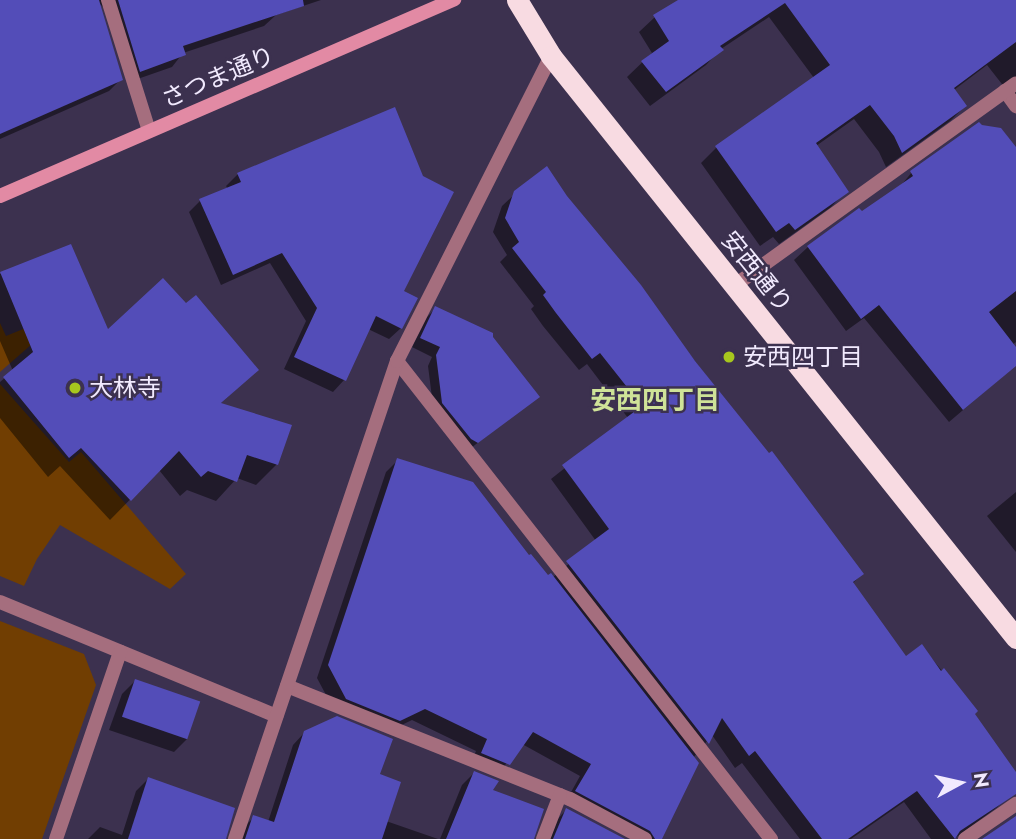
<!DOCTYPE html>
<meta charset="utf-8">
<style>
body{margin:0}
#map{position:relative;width:1016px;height:839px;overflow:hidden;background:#3c314f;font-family:Jost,"Noto Sans JP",sans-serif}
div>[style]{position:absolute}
.green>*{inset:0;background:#713e02}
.shadow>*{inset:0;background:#0007}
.building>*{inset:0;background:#534db8;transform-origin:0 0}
.street>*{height:14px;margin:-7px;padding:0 7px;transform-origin:7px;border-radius:7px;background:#a56e7e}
.secondary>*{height:14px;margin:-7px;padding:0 7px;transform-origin:7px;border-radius:7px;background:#e28aa4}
.highway>*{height:21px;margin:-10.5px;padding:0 10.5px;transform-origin:10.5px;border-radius:10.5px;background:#f8dbe2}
.dots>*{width:19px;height:19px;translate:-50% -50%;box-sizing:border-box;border:4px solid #3c314f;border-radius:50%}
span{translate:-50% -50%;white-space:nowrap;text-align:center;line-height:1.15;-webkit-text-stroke:5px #3c314f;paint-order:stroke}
.street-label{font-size:24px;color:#f1eafe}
.poi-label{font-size:24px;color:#f1eafe}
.left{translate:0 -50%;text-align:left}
.neighbourhood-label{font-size:26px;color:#cfe398;font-weight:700}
.north{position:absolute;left:925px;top:748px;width:70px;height:70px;-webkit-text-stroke:5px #3c314f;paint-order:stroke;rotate:82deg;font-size:19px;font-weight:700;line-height:28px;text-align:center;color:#f1eafe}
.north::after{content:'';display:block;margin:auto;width:24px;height:32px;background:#f1eafe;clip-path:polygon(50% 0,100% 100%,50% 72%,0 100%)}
</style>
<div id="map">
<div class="green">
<div style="clip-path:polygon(0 323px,6px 336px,33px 325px,40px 337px,0 372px)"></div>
<div style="clip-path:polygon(0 384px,69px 462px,81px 452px,186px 574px,170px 589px,60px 525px,37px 559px,24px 586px,0 576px)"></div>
<div style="clip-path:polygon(0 621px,84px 654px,96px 685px,42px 839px,0 839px)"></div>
</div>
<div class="shadow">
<div style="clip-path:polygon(0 0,321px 0,276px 15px,264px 26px,183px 53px,172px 67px,129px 82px,105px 9px,96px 0,121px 79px,109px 91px,0 139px)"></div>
<div style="clip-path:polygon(681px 0,1016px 0,1016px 102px,987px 65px,954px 90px,965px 106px,950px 121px,886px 167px,879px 152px,854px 119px,816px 146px,846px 191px,831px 207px,779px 244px,773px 237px,760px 246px,701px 163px,716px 148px,814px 78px,769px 17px,721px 49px,706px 65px,650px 106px,627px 77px,652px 53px,639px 32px,655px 17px)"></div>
<div style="clip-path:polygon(981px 127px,1002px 130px,1016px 148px,1016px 342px,1012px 345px,1016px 350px,1016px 365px,949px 422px,864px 318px,846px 331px,794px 260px,808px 247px,899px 188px,912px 172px)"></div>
<div style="clip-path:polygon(238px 174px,401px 292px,401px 328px,389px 339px,368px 329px,344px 380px,333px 392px,284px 369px,306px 321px,270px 263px,221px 285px,189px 212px,200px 201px,228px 189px,226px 186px)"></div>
<div style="clip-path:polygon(516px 193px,566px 197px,862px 574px,852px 584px,906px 658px,922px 647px,976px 711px,973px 714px,1009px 796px,996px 808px,954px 839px,931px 839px,904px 802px,851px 839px,800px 839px,742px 763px,735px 768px,712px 735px,693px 758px,660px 839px,632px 839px,565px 803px,580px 776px,522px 744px,497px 775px,470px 765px,476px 751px,412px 720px,387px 732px,334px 710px,317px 678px,386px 472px,398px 460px,528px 558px,547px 578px,552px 578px,596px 541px,551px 479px,628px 418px,587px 364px,579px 370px,543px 326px,531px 309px,534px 306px,500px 262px,507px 255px,493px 232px,502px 206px)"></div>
<div style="clip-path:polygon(70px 246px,107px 332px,186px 306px,257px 370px,220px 404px,290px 426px,276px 465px,256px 485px,237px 478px,216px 501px,187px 490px,180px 496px,159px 470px,110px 520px,60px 466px,48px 477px,0 418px,0 382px,13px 371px,0 341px,0 274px)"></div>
<div style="clip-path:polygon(436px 308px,538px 397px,467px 451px,434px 413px,428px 366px,432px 357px,412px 347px,427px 317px)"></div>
<div style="clip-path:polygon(1016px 492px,1016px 552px,987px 516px)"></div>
<div style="clip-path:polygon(135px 681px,187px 739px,174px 752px,109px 730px,122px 694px)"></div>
<div style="clip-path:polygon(305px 732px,378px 775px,386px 821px,438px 839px,238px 839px,242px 829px,254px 817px,268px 822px,293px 745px)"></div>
<div style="clip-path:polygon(474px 773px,490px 790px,533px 839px,440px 839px,462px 785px)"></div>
<div style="clip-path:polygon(148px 779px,224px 839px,88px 839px,100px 827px,122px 835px,136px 791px)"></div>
<div style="clip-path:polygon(566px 810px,621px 839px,548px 839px,555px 822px)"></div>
</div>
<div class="building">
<div style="clip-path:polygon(0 0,99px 0,123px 80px,0 134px)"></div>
<div style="clip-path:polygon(118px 0,303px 0,304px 6px,183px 46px,186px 55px,140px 72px)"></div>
<div style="clip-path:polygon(678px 0,1016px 0,1016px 42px,954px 88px,967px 106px,902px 153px,894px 136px,870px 105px,816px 143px,849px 192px,795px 230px,789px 223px,776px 232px,715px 146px,830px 65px,785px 3px,720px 46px,724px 50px,666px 92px,641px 61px,669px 41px,653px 15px)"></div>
<div style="clip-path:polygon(395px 107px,423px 176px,454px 192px,404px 291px,418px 298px,402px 329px,376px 316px,346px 381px,294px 357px,317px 308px,282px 253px,233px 275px,199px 199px,241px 182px,237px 173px)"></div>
<div style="clip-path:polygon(979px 122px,982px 125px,1001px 128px,1016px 147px,1016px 291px,989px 312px,1016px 347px,1016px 366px,963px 410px,879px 305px,861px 319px,807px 246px,859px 208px,862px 211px,913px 176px,910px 171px)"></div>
<div style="clip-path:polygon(547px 166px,567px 196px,641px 285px,695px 361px,769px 453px,772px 451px,864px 574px,853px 582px,906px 656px,922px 644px,941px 671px,944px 668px,978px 711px,975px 714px,1016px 772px,1016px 794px,960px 831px,955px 839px,917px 791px,848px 839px,822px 839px,755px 751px,749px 756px,722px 718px,709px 744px,566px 561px,609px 529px,562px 465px,642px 406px,600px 353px,592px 359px,556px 313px,543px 295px,546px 292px,512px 248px,519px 242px,505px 218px,514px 191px)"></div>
<div style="clip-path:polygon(71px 244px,108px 329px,163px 278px,186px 303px,196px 295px,259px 370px,221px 403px,292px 425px,278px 465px,247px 455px,237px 482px,208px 471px,201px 477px,179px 451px,131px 501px,81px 448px,69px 458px,3px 377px,33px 352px,0 272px)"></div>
<div style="clip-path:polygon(435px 306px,493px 333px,493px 337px,540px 397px,478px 443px,471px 439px,442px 403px,436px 355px,440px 347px,420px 338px)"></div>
<div style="clip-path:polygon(397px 458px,473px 482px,529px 555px,531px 554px,548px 575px,551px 573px,699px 763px,662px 839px,655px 839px,650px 831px,575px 791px,591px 764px,533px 732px,510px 765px,481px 753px,487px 739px,425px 709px,400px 721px,346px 699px,328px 665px)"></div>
<div style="left:135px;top:679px;width:69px;height:40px;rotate:19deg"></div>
<div style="clip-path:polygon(337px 716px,393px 739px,380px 774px,401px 782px,382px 839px,245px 839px,253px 815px,274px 822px,304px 731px)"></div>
<div style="clip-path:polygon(474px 771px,499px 781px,493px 790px,544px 809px,534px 839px,446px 839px)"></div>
<div style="clip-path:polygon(148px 777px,235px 808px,226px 839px,128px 839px)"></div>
<div style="clip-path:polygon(566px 808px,625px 839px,553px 839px)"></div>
<div style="clip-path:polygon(1016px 816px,1016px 839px,982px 839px)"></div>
</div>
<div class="street">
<div style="left:108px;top:0;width:137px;rotate:72.6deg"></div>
<div style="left:1005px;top:91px;width:19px;rotate:54deg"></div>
<div style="left:734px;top:286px;width:347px;rotate:-35.7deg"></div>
<div style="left:397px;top:361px;width:607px;rotate:51.96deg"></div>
<div style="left:0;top:602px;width:299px;rotate:22.4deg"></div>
<div style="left:287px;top:686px;width:305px;rotate:21.8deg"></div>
<div style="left:570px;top:799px;width:85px;rotate:28.1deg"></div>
<div style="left:56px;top:839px;width:198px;rotate:-71.1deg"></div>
<div style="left:235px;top:839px;width:505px;rotate:-71.28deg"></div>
<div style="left:397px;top:361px;width:342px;rotate:-63.2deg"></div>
<div style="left:543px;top:839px;width:47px;rotate:-68.9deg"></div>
<div style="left:965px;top:839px;width:62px;rotate:-34.5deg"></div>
</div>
<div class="secondary">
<div style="left:0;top:196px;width:495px;rotate:-23.4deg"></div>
</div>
<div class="highway">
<div style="left:517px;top:0;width:66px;rotate:58.7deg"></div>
<div style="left:551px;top:56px;width:745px;rotate:51.38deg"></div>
</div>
<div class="dots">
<div style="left:729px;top:357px;background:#a7c71e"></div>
<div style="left:75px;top:388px;background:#a7c71e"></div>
</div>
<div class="street-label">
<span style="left:218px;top:77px;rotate:-23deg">さつま通り</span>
<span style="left:757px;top:272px;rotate:51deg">安西通り</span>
</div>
<div class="poi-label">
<span class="left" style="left:743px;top:357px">安西四丁目</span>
<span class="left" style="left:89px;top:388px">大林寺</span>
</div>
<div class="neighbourhood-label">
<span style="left:655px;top:401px">安西四丁目</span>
</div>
<div class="north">N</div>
</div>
